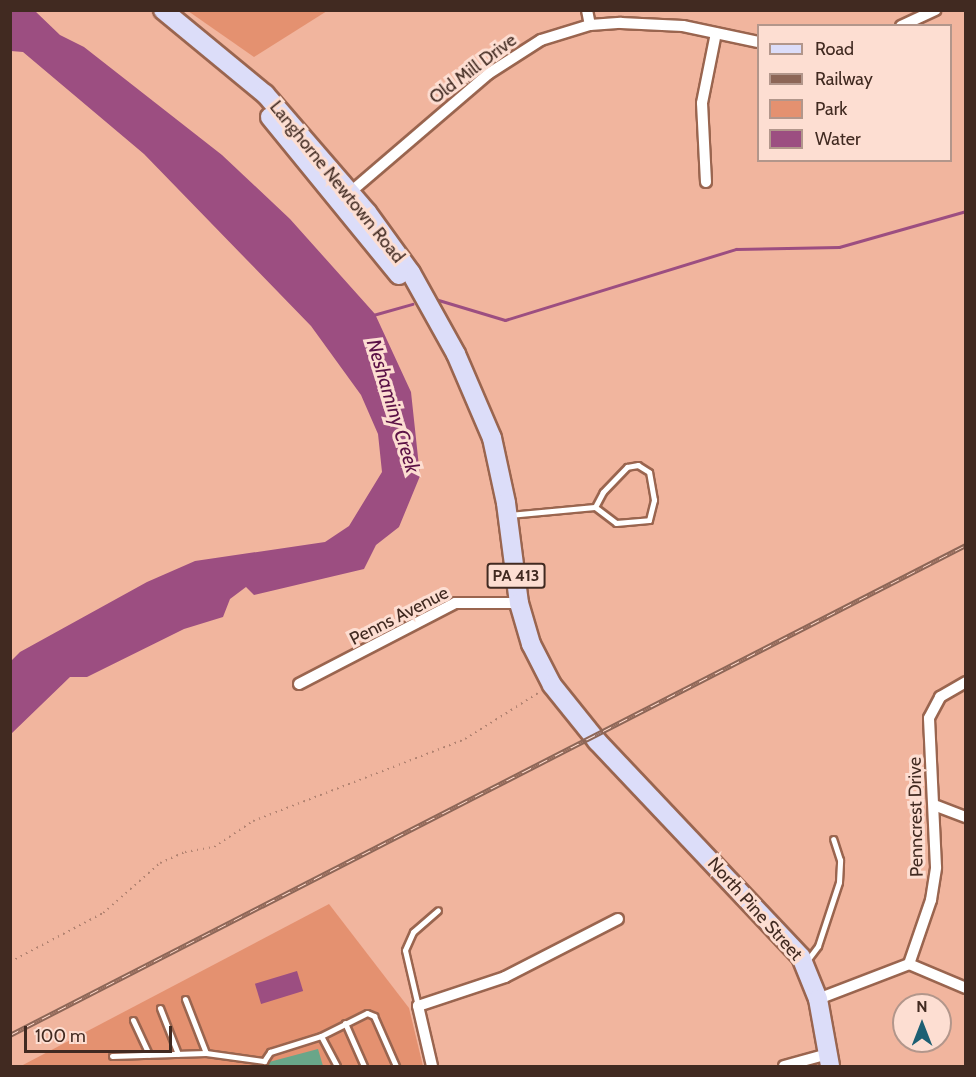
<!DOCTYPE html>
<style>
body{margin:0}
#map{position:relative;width:976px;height:1077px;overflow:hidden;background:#f1b59e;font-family:Cabin,sans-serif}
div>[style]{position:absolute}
.green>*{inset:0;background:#e49170}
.water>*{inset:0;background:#9c4e81;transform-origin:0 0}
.stream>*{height:3px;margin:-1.5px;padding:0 1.5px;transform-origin:1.5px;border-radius:1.5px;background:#9c4e81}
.building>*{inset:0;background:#69a689}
.path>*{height:1.5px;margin-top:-0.75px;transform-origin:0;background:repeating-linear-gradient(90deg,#b28371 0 1.5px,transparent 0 6px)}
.roads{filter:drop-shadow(2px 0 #9a654f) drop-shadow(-2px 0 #9a654f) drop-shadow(0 2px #9a654f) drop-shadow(0 -2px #9a654f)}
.lane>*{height:5px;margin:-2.5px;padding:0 2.5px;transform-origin:2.5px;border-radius:2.5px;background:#fff}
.street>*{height:10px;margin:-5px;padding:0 5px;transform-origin:5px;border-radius:5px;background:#fff}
.primary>*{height:18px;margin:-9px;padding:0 9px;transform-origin:9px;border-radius:9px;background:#dcddf9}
.rail>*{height:5px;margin-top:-2.5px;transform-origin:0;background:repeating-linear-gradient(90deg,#fdded2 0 9px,#8d6657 0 18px);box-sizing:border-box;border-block:2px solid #8d6657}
span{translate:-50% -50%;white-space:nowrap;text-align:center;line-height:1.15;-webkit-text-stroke:6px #fdded2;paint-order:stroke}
.shield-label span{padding:2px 4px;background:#fdded2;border:2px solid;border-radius:4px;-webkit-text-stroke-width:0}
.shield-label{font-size:16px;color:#412a21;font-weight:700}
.street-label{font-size:18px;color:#412a21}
.water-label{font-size:20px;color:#5c1146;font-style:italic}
.frame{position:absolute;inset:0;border:12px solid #412a21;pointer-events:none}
.legend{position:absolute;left:757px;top:24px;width:195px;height:138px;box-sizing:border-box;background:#fdded2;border:2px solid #b2968b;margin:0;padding:8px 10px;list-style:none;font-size:18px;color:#412a21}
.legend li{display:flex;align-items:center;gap:12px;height:30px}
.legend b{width:30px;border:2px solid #b2968b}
.north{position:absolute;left:892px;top:993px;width:60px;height:60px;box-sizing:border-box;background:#fdded2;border:2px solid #b2968b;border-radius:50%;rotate:0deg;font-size:16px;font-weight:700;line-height:24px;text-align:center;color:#412a21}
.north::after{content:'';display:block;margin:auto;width:21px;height:27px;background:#1d5f73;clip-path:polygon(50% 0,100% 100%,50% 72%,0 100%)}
.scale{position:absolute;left:24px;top:1026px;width:148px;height:27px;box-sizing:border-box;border:3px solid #412a21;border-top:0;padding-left:8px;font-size:18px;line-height:21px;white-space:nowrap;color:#412a21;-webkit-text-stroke:4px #fdded2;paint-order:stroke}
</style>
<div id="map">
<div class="green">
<div style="clip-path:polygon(188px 11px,327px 11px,254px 57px)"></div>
<div style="clip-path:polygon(329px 904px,409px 1008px,423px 1066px,21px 1066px)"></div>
</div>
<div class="water">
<div style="clip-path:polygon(35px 11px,60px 35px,84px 47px,222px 155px,290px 219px,375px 314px,411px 392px,420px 476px,399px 527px,376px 545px,364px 569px,254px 595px,246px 587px,230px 599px,223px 617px,184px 629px,87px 677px,70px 677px,11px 734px,11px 661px,20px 652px,147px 582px,195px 561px,325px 542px,349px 526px,382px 472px,378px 434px,361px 395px,311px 326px,144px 154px,23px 52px,11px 51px,11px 11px)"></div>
<div style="left:297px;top:971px;width:21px;height:44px;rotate:73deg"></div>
</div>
<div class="stream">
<div style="left:435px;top:299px;width:73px;rotate:16.7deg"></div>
<div style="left:505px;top:320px;width:242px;rotate:-17.1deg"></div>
<div style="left:736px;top:249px;width:103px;rotate:-1.1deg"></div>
<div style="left:839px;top:247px;width:132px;rotate:-15.8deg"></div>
<div style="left:373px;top:315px;width:41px;rotate:-15.8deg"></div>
</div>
<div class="building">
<div style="clip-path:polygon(318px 1049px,323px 1066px,263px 1066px,269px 1062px)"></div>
</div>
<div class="path">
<div style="left:10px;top:962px;width:105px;rotate:-27.8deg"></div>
<div style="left:103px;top:913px;width:76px;rotate:-41.3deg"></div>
<div style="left:160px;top:863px;width:27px;rotate:-24deg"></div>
<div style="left:185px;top:852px;width:29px;rotate:-10deg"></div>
<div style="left:214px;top:847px;width:47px;rotate:-33.7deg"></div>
<div style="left:253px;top:821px;width:227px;rotate:-21.1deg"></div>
<div style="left:465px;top:739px;width:86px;rotate:-32.2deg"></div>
</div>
<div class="roads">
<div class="lane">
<div style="left:509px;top:515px;width:86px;rotate:-5.3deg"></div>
<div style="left:595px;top:507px;width:26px;rotate:37deg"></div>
<div style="left:616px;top:523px;width:33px;rotate:-5deg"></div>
<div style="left:649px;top:520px;width:21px;rotate:-76deg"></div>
<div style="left:654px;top:500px;width:28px;rotate:-100deg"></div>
<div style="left:649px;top:472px;width:13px;rotate:-148deg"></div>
<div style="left:638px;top:465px;width:11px;rotate:170deg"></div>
<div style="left:627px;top:467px;width:35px;rotate:134deg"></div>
<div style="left:603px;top:492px;width:17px;rotate:118deg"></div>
<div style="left:806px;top:962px;width:20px;rotate:-53deg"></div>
<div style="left:818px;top:946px;width:67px;rotate:-71.8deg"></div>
<div style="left:839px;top:882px;width:22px;rotate:-87deg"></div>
<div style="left:840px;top:860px;width:22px;rotate:-108deg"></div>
<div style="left:185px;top:999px;width:58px;rotate:68.7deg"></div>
<div style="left:418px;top:1006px;width:57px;rotate:-103.1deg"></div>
<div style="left:405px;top:950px;width:20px;rotate:-66deg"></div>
<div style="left:413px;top:932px;width:33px;rotate:-41deg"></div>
<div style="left:160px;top:1008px;width:49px;rotate:68.6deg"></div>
<div style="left:133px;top:1020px;width:38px;rotate:65deg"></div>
<div style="left:345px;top:1023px;width:47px;rotate:66.2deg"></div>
<div style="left:321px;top:1036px;width:51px;rotate:-26.6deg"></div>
<div style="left:367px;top:1013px;width:8px;rotate:23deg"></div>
<div style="left:374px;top:1016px;width:55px;rotate:66.3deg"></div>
<div style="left:112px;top:1056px;width:94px;rotate:-1.8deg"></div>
<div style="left:206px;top:1053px;width:59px;rotate:7.9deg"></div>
<div style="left:264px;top:1061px;width:11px;rotate:-56deg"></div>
<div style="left:270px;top:1052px;width:53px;rotate:-17.4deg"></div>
<div style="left:321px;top:1036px;width:34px;rotate:62deg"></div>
</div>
<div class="street">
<div style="left:587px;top:10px;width:15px;rotate:79deg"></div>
<div style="left:901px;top:26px;width:38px;rotate:-25deg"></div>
<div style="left:706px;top:182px;width:79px;rotate:-92.9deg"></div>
<div style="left:702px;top:103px;width:71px;rotate:-78.7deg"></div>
<div style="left:347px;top:195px;width:186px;rotate:-40.6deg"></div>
<div style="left:488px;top:74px;width:63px;rotate:-32.7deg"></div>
<div style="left:541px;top:40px;width:51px;rotate:-17deg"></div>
<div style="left:590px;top:25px;width:31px;rotate:-4deg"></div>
<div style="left:621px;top:23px;width:62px;rotate:2.8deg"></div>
<div style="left:683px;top:26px;width:77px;rotate:12deg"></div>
<div style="left:299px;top:684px;width:176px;rotate:-27.4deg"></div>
<div style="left:455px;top:603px;width:64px"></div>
<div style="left:934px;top:805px;width:34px;rotate:21deg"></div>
<div style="left:909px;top:964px;width:68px;rotate:-71deg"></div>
<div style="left:931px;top:900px;width:33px;rotate:-81deg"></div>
<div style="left:936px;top:867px;width:149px;rotate:-92.7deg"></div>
<div style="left:929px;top:718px;width:24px;rotate:-62deg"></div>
<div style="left:940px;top:697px;width:30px;rotate:-30deg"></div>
<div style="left:818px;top:999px;width:97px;rotate:-21deg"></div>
<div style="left:909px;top:964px;width:62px;rotate:22.8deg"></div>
<div style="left:432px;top:1066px;width:62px;rotate:-103.1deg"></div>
<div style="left:418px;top:1006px;width:92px;rotate:-18.4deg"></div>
<div style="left:505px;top:977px;width:127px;rotate:-27.2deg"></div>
<div style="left:784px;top:1066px;width:46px;rotate:-15.3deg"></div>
</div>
<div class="primary">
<div style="left:163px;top:10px;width:132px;rotate:39.5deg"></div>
<div style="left:265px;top:94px;width:156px;rotate:49.2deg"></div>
<div style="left:367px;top:212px;width:75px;rotate:54.2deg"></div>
<div style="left:411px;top:273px;width:93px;rotate:60.9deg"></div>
<div style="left:456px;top:354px;width:91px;rotate:66.8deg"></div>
<div style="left:492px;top:438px;width:66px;rotate:77.8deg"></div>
<div style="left:506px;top:503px;width:101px;rotate:82.6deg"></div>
<div style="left:519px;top:603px;width:43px;rotate:73.7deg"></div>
<div style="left:531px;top:644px;width:46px;rotate:62.9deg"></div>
<div style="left:552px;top:685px;width:72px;rotate:51.2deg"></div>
<div style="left:597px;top:741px;width:297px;rotate:46.6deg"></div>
<div style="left:801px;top:957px;width:45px;rotate:68deg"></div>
<div style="left:818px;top:999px;width:68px;rotate:79.8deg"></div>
<div style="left:270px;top:117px;width:204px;rotate:50.8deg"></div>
</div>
</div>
<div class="rail">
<div style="left:10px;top:1035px;width:1074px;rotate:-27.14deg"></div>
</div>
<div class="shield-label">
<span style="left:516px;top:576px">PA 413</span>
</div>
<div class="street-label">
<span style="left:473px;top:69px;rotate:-37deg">Old Mill Drive</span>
<span style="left:337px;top:182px;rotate:51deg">Langhorne Newtown Road</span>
<span style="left:399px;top:616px;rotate:-27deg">Penns Avenue</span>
<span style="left:916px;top:817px;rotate:-91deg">Penncrest Drive</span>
<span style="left:755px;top:909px;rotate:48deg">North Pine Street</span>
</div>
<div class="water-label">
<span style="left:393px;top:406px;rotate:73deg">Neshaminy Creek</span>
</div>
<div class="frame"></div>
<ul class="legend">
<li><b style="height:8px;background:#dcddf9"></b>Road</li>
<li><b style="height:8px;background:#8d6657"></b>Railway</li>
<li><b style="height:16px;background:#e49170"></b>Park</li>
<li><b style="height:16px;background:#9c4e81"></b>Water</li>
</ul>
<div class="north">N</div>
<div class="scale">100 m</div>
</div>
